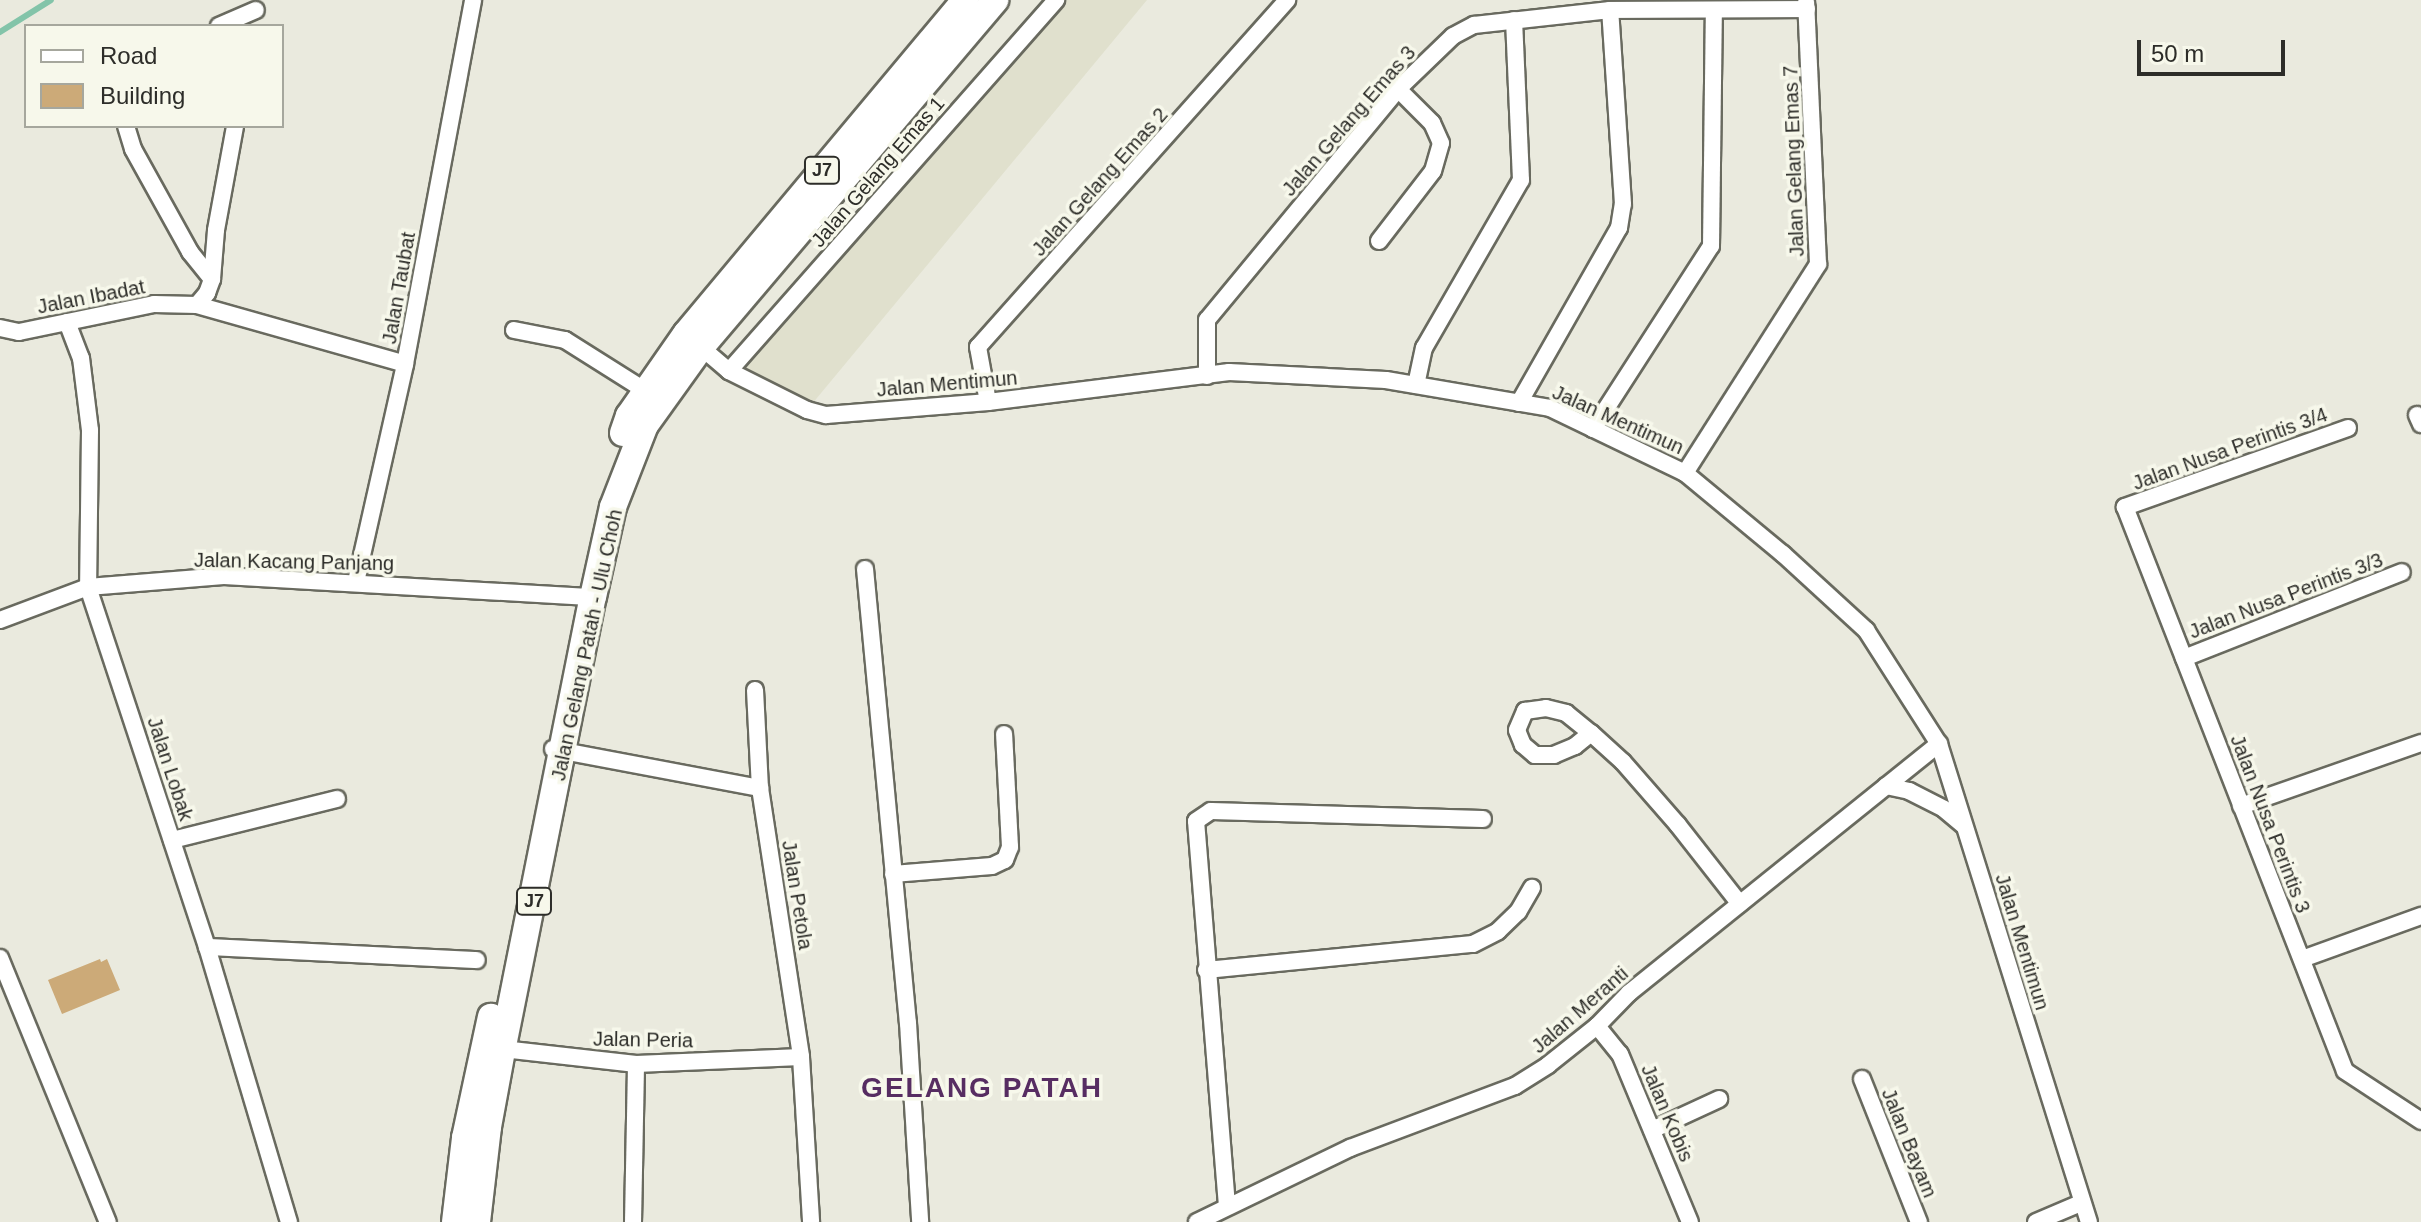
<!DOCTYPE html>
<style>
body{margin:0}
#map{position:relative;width:2421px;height:1222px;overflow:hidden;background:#eaeade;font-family:Helvetica,sans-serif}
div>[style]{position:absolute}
.built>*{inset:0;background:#e0e0cd}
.stream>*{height:6px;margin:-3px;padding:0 3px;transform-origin:3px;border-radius:3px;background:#83c4a9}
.building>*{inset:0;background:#ccaa78}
.roads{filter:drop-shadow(2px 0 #696a5f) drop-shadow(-2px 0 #696a5f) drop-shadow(0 2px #696a5f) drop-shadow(0 -2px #696a5f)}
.street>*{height:16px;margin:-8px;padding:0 8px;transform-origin:8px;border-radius:8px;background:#fff}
.primary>*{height:26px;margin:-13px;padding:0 13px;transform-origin:13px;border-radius:13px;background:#fff}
span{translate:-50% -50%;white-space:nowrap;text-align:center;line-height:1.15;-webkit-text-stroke:7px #f7f8eb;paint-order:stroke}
.shield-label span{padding:2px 6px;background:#f7f8eb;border:2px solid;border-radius:6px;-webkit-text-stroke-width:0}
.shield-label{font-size:18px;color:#2d2d29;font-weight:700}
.street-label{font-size:20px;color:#2d2d29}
.district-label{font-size:28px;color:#572d62;font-weight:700;letter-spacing:2px}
.legend{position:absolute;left:24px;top:24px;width:260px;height:104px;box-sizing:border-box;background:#f7f8eb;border:2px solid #a6a79d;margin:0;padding:10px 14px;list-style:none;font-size:24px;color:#2d2d29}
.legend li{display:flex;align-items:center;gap:16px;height:40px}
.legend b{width:40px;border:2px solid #a6a79d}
.scale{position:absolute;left:2137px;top:40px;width:148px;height:36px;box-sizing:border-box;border:4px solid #2d2d29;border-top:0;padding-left:10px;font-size:24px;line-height:28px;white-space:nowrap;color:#2d2d29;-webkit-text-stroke:6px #f7f8eb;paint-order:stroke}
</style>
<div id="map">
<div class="built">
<div style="clip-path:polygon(1056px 0,1147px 0,807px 410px,729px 371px)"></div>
</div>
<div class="stream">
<div style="left:0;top:32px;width:60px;rotate:-32.1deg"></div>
</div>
<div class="building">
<div style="clip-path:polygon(100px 959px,101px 962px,107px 959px,120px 990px,62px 1014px,48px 980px)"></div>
</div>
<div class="roads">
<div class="street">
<div style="left:219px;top:26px;width:40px;rotate:-23.4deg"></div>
<div style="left:126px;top:126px;width:24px;rotate:73deg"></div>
<div style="left:133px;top:149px;width:118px;rotate:61deg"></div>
<div style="left:190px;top:252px;width:35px;rotate:51deg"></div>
<div style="left:1379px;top:241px;width:88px;rotate:-52.4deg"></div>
<div style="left:1433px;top:171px;width:29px;rotate:-74deg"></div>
<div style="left:1441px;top:143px;width:22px;rotate:-114deg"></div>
<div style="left:1432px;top:123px;width:48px;rotate:-135deg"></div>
<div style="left:197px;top:305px;width:16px;rotate:-50deg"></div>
<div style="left:207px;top:293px;width:15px;rotate:-70deg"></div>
<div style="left:212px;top:279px;width:49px;rotate:-85.3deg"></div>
<div style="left:216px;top:230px;width:106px;rotate:-79.6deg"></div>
<div style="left:67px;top:322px;width:39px;rotate:69deg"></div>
<div style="left:81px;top:358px;width:73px;rotate:82.9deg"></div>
<div style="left:90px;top:430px;width:157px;rotate:90.7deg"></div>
<div style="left:88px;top:587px;width:379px;rotate:71.7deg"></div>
<div style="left:207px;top:947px;width:287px;rotate:73.4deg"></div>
<div style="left:0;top:328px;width:19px;rotate:12deg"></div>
<div style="left:19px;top:332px;width:138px;rotate:-11.7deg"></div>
<div style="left:154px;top:304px;width:43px;rotate:1.3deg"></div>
<div style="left:197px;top:305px;width:216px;rotate:15.8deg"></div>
<div style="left:514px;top:330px;width:52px;rotate:11.1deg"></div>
<div style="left:565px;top:340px;width:96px;rotate:32.2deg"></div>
<div style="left:695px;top:342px;width:45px;rotate:40.5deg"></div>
<div style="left:729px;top:371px;width:87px;rotate:26.6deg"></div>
<div style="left:807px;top:410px;width:20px;rotate:15deg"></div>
<div style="left:826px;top:415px;width:163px;rotate:-4.6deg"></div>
<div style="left:988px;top:402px;width:243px;rotate:-7.1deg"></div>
<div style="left:1229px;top:372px;width:157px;rotate:2.9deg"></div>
<div style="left:1386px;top:380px;width:166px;rotate:9.7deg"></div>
<div style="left:1550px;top:408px;width:150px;rotate:25.7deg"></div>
<div style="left:1685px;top:473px;width:127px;rotate:39.6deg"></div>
<div style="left:1783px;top:554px;width:113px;rotate:42.5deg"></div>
<div style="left:1866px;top:630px;width:135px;rotate:57.4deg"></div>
<div style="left:1939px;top:744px;width:501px;rotate:72.58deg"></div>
<div style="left:729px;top:371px;width:495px;rotate:-48.6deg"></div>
<div style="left:1207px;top:376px;width:56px;rotate:-90deg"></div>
<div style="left:1207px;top:320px;width:300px;rotate:-50.4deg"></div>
<div style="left:1398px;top:89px;width:76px;rotate:-43.9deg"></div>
<div style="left:1453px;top:36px;width:24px;rotate:-28deg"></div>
<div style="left:1474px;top:25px;width:137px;rotate:-6.3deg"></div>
<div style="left:1610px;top:10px;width:197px;rotate:-0.3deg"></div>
<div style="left:1416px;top:385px;width:38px;rotate:-78deg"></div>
<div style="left:1424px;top:348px;width:194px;rotate:-60deg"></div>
<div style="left:1521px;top:180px;width:160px;rotate:-92.5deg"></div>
<div style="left:988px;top:402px;width:56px;rotate:-100.3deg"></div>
<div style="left:978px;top:347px;width:465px;rotate:-48.3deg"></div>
<div style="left:1519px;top:403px;width:202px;rotate:-60.3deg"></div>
<div style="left:1619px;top:228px;width:24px;rotate:-81deg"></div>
<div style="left:1623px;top:204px;width:194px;rotate:-93.8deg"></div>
<div style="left:2417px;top:415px;width:10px;rotate:66deg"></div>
<div style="left:2348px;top:428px;width:237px;rotate:160.5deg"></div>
<div style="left:2125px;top:507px;width:605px;rotate:68.69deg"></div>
<div style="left:2345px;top:1071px;width:91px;rotate:33.3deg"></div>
<div style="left:1593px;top:429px;width:218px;rotate:-57.2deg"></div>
<div style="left:1711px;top:246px;width:236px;rotate:-89.3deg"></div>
<div style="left:1685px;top:473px;width:248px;rotate:-57.5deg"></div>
<div style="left:1818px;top:264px;width:262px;rotate:-92.6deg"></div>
<div style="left:865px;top:569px;width:456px;rotate:84.6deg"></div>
<div style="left:908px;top:1023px;width:199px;rotate:86.5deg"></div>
<div style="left:356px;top:582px;width:223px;rotate:-77.3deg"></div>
<div style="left:405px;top:364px;width:370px;rotate:-79.4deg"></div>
<div style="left:0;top:620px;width:94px;rotate:-20.6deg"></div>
<div style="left:88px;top:587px;width:136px;rotate:-4.6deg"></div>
<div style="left:224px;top:576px;width:370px;rotate:3.3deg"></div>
<div style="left:2184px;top:658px;width:234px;rotate:-21.5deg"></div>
<div style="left:755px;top:690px;width:98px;rotate:87.1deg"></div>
<div style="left:760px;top:788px;width:272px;rotate:81.3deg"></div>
<div style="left:801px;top:1057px;width:165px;rotate:86.5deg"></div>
<div style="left:1591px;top:733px;width:21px;rotate:141deg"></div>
<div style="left:1575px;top:746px;width:23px;rotate:157deg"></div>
<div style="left:1554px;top:755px;width:19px;rotate:180deg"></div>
<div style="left:1535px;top:755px;width:16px;rotate:-140deg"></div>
<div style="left:1523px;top:745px;width:16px;rotate:-112deg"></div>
<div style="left:1517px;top:730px;width:21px;rotate:-67deg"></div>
<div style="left:1525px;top:711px;width:21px;rotate:-8deg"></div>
<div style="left:1546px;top:708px;width:21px;rotate:14deg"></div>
<div style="left:1566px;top:713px;width:32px;rotate:39deg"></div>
<div style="left:1591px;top:733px;width:43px;rotate:42.2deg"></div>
<div style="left:1623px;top:762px;width:84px;rotate:48.9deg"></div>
<div style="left:1678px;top:825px;width:100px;rotate:51.9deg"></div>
<div style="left:553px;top:749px;width:211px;rotate:10.7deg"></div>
<div style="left:1886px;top:786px;width:24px;rotate:12deg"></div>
<div style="left:1909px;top:791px;width:39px;rotate:27deg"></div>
<div style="left:1944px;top:809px;width:25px;rotate:40deg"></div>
<div style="left:2241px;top:806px;width:191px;rotate:-19.3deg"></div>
<div style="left:172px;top:840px;width:170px;rotate:-14deg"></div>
<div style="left:893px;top:874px;width:99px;rotate:-4.6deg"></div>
<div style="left:992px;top:866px;width:14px;rotate:-25deg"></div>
<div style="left:1005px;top:860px;width:14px;rotate:-69deg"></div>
<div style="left:1010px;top:847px;width:113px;rotate:-93deg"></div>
<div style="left:207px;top:947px;width:270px;rotate:2.8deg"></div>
<div style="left:0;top:958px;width:285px;rotate:67.8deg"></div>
<div style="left:2302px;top:959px;width:127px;rotate:-19.9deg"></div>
<div style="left:1206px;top:970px;width:268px;rotate:-5.6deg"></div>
<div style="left:1473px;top:944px;width:28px;rotate:-27deg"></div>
<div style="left:1498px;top:931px;width:28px;rotate:-44deg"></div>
<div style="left:1518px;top:912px;width:28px;rotate:-60deg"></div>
<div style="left:1597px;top:1026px;width:36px;rotate:51deg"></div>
<div style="left:1620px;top:1054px;width:182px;rotate:67.4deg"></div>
<div style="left:494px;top:1048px;width:143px;rotate:6.4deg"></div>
<div style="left:636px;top:1064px;width:165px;rotate:-2.4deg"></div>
<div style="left:1862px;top:1079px;width:154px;rotate:68.3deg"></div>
<div style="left:1652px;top:1130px;width:74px;rotate:-24.8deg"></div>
<div style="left:1227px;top:1206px;width:386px;rotate:-94.6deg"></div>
<div style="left:1196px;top:821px;width:18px;rotate:-34deg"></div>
<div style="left:1211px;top:811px;width:272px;rotate:1.7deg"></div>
<div style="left:633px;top:1222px;width:158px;rotate:-88.9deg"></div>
<div style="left:1197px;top:1222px;width:170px;rotate:-25.8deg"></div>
<div style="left:1350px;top:1148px;width:176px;rotate:-20.6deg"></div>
<div style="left:1515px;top:1086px;width:39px;rotate:-32deg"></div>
<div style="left:1548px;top:1065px;width:63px;rotate:-38.5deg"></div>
<div style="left:1597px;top:1026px;width:46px;rotate:-45.9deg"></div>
<div style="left:1629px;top:993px;width:398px;rotate:-38.8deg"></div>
<div style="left:2036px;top:1222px;width:49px;rotate:-22.9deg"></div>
</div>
<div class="primary">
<div style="left:623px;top:433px;width:18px;rotate:-71deg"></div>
<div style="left:629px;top:416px;width:100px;rotate:-55.2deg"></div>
<div style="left:686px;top:334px;width:435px;rotate:-50.1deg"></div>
<div style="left:455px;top:1222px;width:85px;rotate:-83.2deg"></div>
<div style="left:465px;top:1138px;width:124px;rotate:-77.9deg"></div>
<div style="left:477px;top:1222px;width:96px;rotate:-83.4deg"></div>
<div style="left:488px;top:1127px;width:77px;rotate:-79.6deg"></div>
<div style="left:502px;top:1051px;width:463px;rotate:-78.7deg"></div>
<div style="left:593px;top:597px;width:92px;rotate:-77.5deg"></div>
<div style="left:613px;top:507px;width:88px;rotate:-68.7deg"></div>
<div style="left:645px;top:425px;width:96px;rotate:-54.3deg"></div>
<div style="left:701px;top:347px;width:455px;rotate:-49.7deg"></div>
</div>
</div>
<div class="shield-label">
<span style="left:822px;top:170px">J7</span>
<span style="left:534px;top:901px">J7</span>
</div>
<div class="street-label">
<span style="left:1349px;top:121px;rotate:-49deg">Jalan Gelang Emas 3</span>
<span style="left:1794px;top:161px;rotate:-92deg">Jalan Gelang Emas 7</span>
<span style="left:878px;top:172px;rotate:-49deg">Jalan Gelang Emas 1</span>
<span style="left:1100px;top:182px;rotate:-48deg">Jalan Gelang Emas 2</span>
<span style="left:399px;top:288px;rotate:-80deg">Jalan Taubat</span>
<span style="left:91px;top:297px;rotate:-11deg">Jalan Ibadat</span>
<span style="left:947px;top:384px;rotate:-5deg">Jalan Mentimun</span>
<span style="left:1618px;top:420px;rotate:24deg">Jalan Mentimun</span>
<span style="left:2230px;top:449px;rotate:-20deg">Jalan Nusa Perintis 3/4</span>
<span style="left:294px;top:562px;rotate:1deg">Jalan Kacang Panjang</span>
<span style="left:2286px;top:596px;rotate:-21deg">Jalan Nusa Perintis 3/3</span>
<span style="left:587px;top:645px;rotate:-78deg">Jalan Gelang Patah - Ulu Choh</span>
<span style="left:170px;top:769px;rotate:72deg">Jalan Lobak</span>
<span style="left:2270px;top:824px;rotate:69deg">Jalan Nusa Perintis 3</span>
<span style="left:797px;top:895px;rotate:81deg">Jalan Petola</span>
<span style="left:2022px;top:942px;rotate:73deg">Jalan Mentimun</span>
<span style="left:1580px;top:1010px;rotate:-41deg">Jalan Meranti</span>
<span style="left:643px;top:1040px;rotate:1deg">Jalan Peria</span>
<span style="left:1667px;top:1113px;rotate:67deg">Jalan Kobis</span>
<span style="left:1909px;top:1143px;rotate:68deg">Jalan Bayam</span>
</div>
<div class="district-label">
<span style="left:982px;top:1088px">GELANG PATAH</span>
</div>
<ul class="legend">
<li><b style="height:10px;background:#fff"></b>Road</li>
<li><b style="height:22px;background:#ccaa78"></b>Building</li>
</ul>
<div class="scale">50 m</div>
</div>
